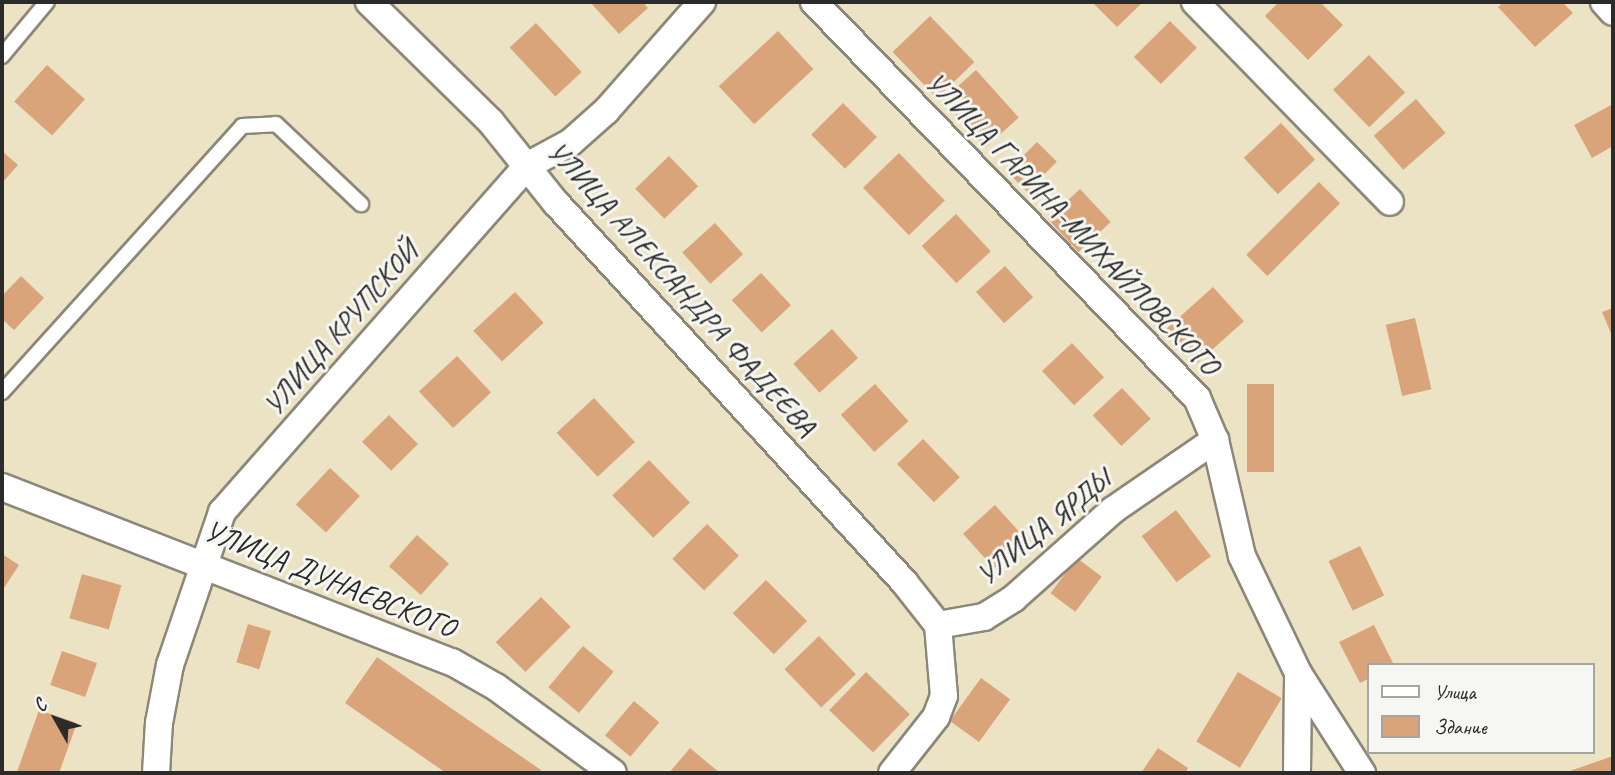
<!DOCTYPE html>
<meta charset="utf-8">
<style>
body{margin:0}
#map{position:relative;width:1615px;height:775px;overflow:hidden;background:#ece3c5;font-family:Caveat,sans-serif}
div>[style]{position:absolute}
.building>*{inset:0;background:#d9a47a;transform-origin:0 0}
.roads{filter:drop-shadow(2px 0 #8c8778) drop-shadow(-2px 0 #8c8778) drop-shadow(0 2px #8c8778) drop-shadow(0 -2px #8c8778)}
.service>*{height:14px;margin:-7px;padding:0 7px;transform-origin:7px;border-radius:7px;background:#fff}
.minor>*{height:26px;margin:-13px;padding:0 13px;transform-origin:13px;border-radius:13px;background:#fff}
span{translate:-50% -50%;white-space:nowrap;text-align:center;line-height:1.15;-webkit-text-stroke:6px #f6f6f2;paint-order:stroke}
.street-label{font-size:30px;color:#2b2b2b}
.frame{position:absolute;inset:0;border:4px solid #2b2b2b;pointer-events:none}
.legend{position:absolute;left:1367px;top:663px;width:228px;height:91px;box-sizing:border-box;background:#f6f6f2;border:2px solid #a5a5a2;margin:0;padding:9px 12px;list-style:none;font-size:21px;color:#2b2b2b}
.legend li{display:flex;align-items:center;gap:14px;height:35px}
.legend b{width:35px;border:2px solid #a5a5a2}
.north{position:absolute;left:21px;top:684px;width:70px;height:70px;-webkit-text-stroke:5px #f6f6f2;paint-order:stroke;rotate:310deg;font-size:19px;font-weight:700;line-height:28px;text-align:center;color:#2b2b2b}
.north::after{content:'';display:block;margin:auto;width:24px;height:32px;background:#2b2b2b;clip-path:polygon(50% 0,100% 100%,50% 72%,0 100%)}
</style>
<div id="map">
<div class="building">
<div style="clip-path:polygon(590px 2px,643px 2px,648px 8px,619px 34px)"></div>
<div style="clip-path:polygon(1092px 2px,1143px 2px,1117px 27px)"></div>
<div style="clip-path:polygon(1279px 2px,1320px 2px,1343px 25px,1308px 60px,1265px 16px)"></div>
<div style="clip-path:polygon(1504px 2px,1562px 2px,1573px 13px,1535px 47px,1498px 7px)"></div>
<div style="left:930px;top:16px;width:64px;height:52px;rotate:46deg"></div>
<div style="left:1170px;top:21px;width:38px;height:51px;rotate:45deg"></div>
<div style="left:536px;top:23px;width:67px;height:36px;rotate:47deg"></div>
<div style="left:778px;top:31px;width:52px;height:81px;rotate:47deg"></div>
<div style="left:1369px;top:55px;width:52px;height:50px;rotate:46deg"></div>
<div style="left:47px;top:65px;width:51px;height:49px;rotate:42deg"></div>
<div style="left:976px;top:70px;width:64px;height:45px;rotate:48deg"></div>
<div style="left:1416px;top:99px;width:45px;height:56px;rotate:49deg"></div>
<div style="left:843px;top:103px;width:48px;height:45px;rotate:45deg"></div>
<div style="clip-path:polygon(1613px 104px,1613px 146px,1592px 158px,1574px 125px)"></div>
<div style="left:1281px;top:123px;width:50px;height:51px;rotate:47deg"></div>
<div style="left:1037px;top:142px;width:28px;height:42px;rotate:45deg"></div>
<div style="clip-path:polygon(2px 151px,18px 165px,2px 183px)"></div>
<div style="left:899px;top:153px;width:66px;height:50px;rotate:46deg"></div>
<div style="left:669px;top:156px;width:42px;height:47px;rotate:46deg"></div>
<div style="left:1319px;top:182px;width:30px;height:103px;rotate:45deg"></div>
<div style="left:1080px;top:189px;width:45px;height:44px;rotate:47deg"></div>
<div style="left:956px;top:214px;width:51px;height:47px;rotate:47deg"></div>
<div style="left:715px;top:223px;width:42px;height:44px;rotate:48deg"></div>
<div style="left:1005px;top:266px;width:42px;height:39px;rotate:48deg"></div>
<div style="left:761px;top:273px;width:44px;height:40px;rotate:47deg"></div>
<div style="clip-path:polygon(21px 276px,44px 298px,14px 330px,2px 319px,2px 296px)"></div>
<div style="left:1213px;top:287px;width:46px;height:62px;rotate:48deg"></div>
<div style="left:515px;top:292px;width:42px;height:57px;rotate:47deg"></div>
<div style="clip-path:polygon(1613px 308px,1613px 338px,1602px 312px)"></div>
<div style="left:1415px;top:318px;width:73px;height:30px;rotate:77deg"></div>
<div style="left:832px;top:329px;width:39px;height:52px;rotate:48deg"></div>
<div style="left:1072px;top:343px;width:47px;height:41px;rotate:47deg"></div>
<div style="left:457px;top:356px;width:50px;height:52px;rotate:47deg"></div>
<div style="left:875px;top:384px;width:50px;height:46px;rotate:48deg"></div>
<div style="left:1247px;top:384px;width:27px;height:88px"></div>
<div style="left:1122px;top:388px;width:42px;height:40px;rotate:47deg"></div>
<div style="left:594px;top:398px;width:60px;height:51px;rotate:47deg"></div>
<div style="left:389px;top:415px;width:41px;height:38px;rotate:45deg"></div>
<div style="left:923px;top:439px;width:53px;height:36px;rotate:46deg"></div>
<div style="left:649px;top:460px;width:59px;height:51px;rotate:46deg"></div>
<div style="left:330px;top:468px;width:41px;height:50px;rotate:43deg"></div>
<div style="left:995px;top:505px;width:47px;height:43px;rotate:48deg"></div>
<div style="left:1176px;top:510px;width:58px;height:43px;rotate:53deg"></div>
<div style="left:707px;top:524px;width:45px;height:49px;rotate:45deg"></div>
<div style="left:417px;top:535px;width:43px;height:42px;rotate:42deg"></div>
<div style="left:1360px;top:546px;width:55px;height:35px;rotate:64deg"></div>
<div style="clip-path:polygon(2px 554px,19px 565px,2px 591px)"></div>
<div style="left:1077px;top:558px;width:31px;height:44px;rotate:37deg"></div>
<div style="left:82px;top:574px;width:41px;height:46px;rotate:16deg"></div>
<div style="left:766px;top:580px;width:58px;height:47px;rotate:45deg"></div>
<div style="left:541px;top:597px;width:42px;height:64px;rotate:45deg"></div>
<div style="left:248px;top:624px;width:24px;height:40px;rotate:17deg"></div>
<div style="clip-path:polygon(1374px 625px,1394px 665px,1368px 665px,1368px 679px,1360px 683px,1339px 642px)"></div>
<div style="left:819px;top:636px;width:53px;height:48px;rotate:46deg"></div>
<div style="left:583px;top:646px;width:40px;height:54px;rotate:40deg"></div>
<div style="left:62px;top:651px;width:37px;height:36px;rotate:19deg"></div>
<div style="clip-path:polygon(377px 657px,541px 770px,539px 773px,446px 773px,345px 703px)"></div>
<div style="left:866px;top:672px;width:61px;height:53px;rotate:44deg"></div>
<div style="left:1238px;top:672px;width:51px;height:81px;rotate:31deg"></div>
<div style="left:981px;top:678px;width:36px;height:53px;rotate:36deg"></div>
<div style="left:634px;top:701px;width:33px;height:45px;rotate:40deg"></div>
<div style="clip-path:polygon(39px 710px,77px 723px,59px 773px,17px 772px)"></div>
<div style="clip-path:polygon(690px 748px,720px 773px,669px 773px)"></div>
<div style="clip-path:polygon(1158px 748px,1188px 768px,1185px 773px,1141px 773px)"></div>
<div style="clip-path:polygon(1613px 756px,1613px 773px,1564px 773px)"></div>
</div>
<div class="roads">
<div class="service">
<div style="left:2px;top:56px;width:70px;rotate:-50.2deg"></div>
<div style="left:2px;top:392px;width:358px;rotate:-47.9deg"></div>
<div style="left:242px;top:126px;width:34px;rotate:-3deg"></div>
<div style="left:276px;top:124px;width:117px;rotate:43.3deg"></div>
</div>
<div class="minor">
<div style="left:369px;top:2px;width:171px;rotate:44.5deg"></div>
<div style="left:491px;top:122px;width:104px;rotate:51.3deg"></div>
<div style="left:556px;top:203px;width:515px;rotate:47.44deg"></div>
<div style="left:904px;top:582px;width:55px;rotate:51.7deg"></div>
<div style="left:938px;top:625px;width:71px;rotate:85.2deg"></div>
<div style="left:944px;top:696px;width:22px;rotate:111deg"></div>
<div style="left:936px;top:717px;width:71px;rotate:128.2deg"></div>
<div style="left:814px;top:2px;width:551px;rotate:45.96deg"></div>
<div style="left:1197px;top:398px;width:46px;rotate:66.8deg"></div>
<div style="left:1215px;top:440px;width:119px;rotate:76.9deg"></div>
<div style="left:1242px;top:556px;width:130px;rotate:64.4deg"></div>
<div style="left:1298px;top:673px;width:119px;rotate:57.4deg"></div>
<div style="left:1195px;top:2px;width:279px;rotate:45.7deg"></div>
<div style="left:1604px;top:2px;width:13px;rotate:48deg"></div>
<div style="left:2px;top:487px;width:483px;rotate:21.3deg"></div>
<div style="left:452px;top:662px;width:51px;rotate:29.6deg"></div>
<div style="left:496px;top:687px;width:145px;rotate:36.3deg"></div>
<div style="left:938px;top:625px;width:47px;rotate:-9.9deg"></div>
<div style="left:984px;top:617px;width:36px;rotate:-32deg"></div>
<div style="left:1014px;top:598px;width:132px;rotate:-41.6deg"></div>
<div style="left:1113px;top:510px;width:124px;rotate:-34.5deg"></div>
<div style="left:156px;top:773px;width:50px;rotate:-86.6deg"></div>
<div style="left:159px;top:723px;width:59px;rotate:-79.3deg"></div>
<div style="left:170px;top:665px;width:162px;rotate:-71.2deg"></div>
<div style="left:222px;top:512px;width:461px;rotate:-48.6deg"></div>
<div style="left:527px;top:166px;width:50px;rotate:-28.6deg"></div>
<div style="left:571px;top:142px;width:47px;rotate:-41.5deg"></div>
<div style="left:606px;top:111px;width:145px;rotate:-48.6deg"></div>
<div style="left:1297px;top:773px;width:100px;rotate:-89.4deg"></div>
</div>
</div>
<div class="street-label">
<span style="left:1073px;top:223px;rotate:46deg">УЛИЦА ГАРИНА-МИХАЙЛОВСКОГО</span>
<span style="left:682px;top:288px;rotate:48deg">УЛИЦА АЛЕКСАНДРА ФАДЕЕВА</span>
<span style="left:340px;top:328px;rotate:-49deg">УЛИЦА КРУПСКОЙ</span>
<span style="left:1043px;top:527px;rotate:-39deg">УЛИЦА ЯРДЫ</span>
<span style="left:330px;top:579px;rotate:22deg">УЛИЦА ДУНАЕВСКОГО</span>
</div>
<div class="frame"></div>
<ul class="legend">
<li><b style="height:9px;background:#fff"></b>Улица</li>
<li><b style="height:19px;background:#d9a47a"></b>Здание</li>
</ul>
<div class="north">С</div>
</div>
